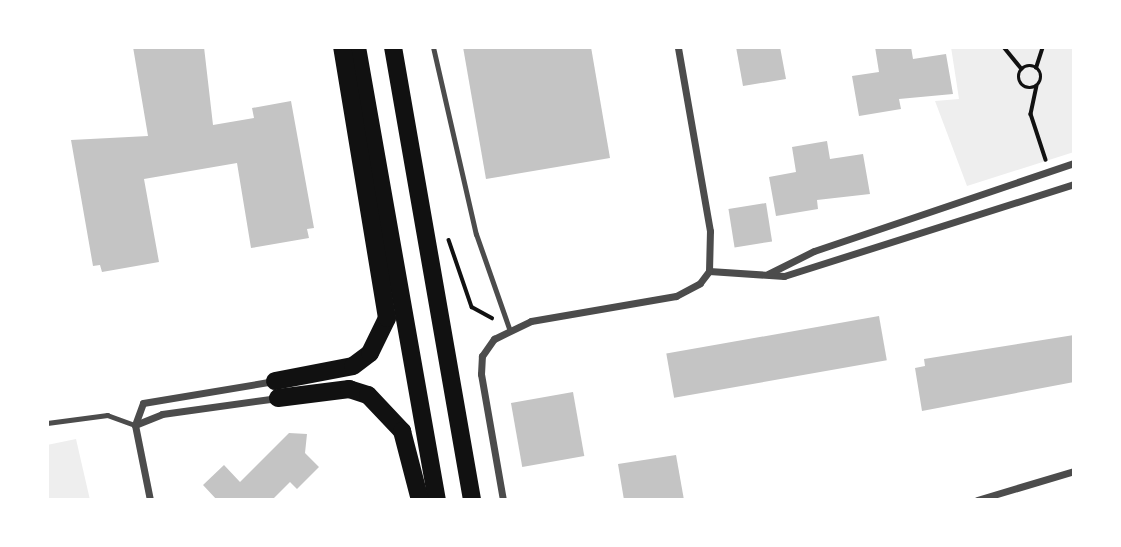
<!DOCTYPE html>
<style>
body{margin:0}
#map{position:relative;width:1121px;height:547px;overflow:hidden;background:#fff;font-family:"Public Sans",sans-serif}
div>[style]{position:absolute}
.green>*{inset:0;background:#eee}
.building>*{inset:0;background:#c4c4c4;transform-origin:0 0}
.path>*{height:3.5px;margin:-1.75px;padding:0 1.75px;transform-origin:1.75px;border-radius:1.75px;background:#111}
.path>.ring{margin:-1.75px;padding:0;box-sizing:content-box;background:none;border:3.5px solid #111;border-radius:50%}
.service>*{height:5px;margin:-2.5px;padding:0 2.5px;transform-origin:2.5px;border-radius:2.5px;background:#4c4c4c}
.minor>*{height:7px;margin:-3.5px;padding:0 3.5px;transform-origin:3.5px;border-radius:3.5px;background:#4c4c4c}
.primary>*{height:18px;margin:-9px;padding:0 9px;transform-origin:9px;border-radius:9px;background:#111}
span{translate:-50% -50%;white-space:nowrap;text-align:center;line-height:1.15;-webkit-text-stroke:5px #fff;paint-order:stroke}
.frame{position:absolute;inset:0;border:49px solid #fff;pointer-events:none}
</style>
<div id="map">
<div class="green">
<div style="clip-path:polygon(951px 47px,1074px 47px,1074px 152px,967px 186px,935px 101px,959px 99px)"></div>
<div style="clip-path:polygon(76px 439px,90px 500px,47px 500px,47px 445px)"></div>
</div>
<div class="building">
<div style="clip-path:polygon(133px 47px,204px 47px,213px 125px,254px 118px,252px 108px,291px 101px,314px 228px,307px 229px,309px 238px,251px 248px,237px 163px,144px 179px,159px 262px,102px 272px,100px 265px,93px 266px,71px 140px,148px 136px)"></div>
<div style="clip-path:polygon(463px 47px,591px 47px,610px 158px,486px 179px)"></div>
<div style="clip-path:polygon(736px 47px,780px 47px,786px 79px,743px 86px)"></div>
<div style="clip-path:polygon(875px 47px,911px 47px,913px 59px,946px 54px,953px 94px,899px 99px,901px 109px,859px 116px,852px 76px,879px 72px)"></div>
<div style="clip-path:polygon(827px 141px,830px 159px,863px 154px,870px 194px,817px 200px,818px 209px,776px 216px,769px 177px,796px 172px,792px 147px)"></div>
<div style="left:766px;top:203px;width:39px;height:38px;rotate:81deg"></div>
<div style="left:879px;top:316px;width:45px;height:216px;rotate:80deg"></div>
<div style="clip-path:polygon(1074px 335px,1074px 382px,922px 411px,915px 368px,925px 366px,924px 359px)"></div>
<div style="left:573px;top:392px;width:65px;height:63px;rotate:80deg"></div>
<div style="clip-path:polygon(289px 433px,307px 434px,305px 453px,319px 467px,297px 489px,290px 482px,272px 500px,217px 500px,203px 485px,224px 465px,240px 482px)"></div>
<div style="clip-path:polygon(676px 455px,684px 500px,624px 500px,618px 464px)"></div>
</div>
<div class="path">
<div style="left:1004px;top:47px;width:28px;rotate:51deg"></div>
<div class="ring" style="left:1019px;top:66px;width:18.5px;height:18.5px"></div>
<div style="left:1036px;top:68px;width:22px;rotate:-72deg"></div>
<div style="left:1037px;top:86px;width:29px;rotate:102deg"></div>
<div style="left:1031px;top:114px;width:48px;rotate:71.9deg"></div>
<div style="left:449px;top:240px;width:71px;rotate:71.1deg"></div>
<div style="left:472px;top:307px;width:23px;rotate:29deg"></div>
</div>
<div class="service">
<div style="left:433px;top:47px;width:192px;rotate:77.1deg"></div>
<div style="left:476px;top:234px;width:100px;rotate:70.7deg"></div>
<div style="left:47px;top:423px;width:61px;rotate:-7.6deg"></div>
<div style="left:107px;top:415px;width:30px;rotate:20deg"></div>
</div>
<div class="minor">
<div style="left:709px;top:271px;width:75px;rotate:3.8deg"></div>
<div style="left:784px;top:276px;width:304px;rotate:-17.6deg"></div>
<div style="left:768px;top:274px;width:51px;rotate:-26.6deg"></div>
<div style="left:814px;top:251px;width:274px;rotate:-18.7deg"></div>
<div style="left:135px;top:425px;width:29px;rotate:-22deg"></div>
<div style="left:162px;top:414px;width:117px;rotate:-7.9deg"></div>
<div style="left:150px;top:500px;width:76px;rotate:-101.3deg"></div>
<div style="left:135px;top:425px;width:23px;rotate:-70deg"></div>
<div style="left:143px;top:403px;width:133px;rotate:-9.5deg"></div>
<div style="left:503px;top:500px;width:128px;rotate:-99.9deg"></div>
<div style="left:481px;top:374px;width:18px;rotate:-87deg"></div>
<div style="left:482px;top:356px;width:21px;rotate:-55deg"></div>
<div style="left:494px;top:339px;width:41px;rotate:-25.9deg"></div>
<div style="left:531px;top:321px;width:147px;rotate:-9.8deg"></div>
<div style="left:676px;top:296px;width:27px;rotate:-28deg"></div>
<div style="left:700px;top:283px;width:15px;rotate:-53deg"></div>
<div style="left:709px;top:271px;width:40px;rotate:-88.6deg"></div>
<div style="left:710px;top:231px;width:187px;rotate:-99.9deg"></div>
<div style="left:977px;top:500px;width:101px;rotate:-16.6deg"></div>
</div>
<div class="primary">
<div style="left:357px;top:47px;width:460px;rotate:80deg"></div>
<div style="left:393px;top:47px;width:460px;rotate:80.1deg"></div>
<div style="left:275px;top:381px;width:79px;rotate:-10.9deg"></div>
<div style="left:353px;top:366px;width:21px;rotate:-37deg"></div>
<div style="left:370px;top:353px;width:39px;rotate:-64deg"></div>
<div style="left:387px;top:318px;width:275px;rotate:-99.4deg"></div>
<div style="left:278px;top:398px;width:72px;rotate:-7.2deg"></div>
<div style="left:349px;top:389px;width:20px;rotate:18deg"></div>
<div style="left:368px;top:395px;width:50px;rotate:46.6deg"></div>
<div style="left:402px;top:431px;width:71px;rotate:75.4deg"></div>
</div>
<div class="frame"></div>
</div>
